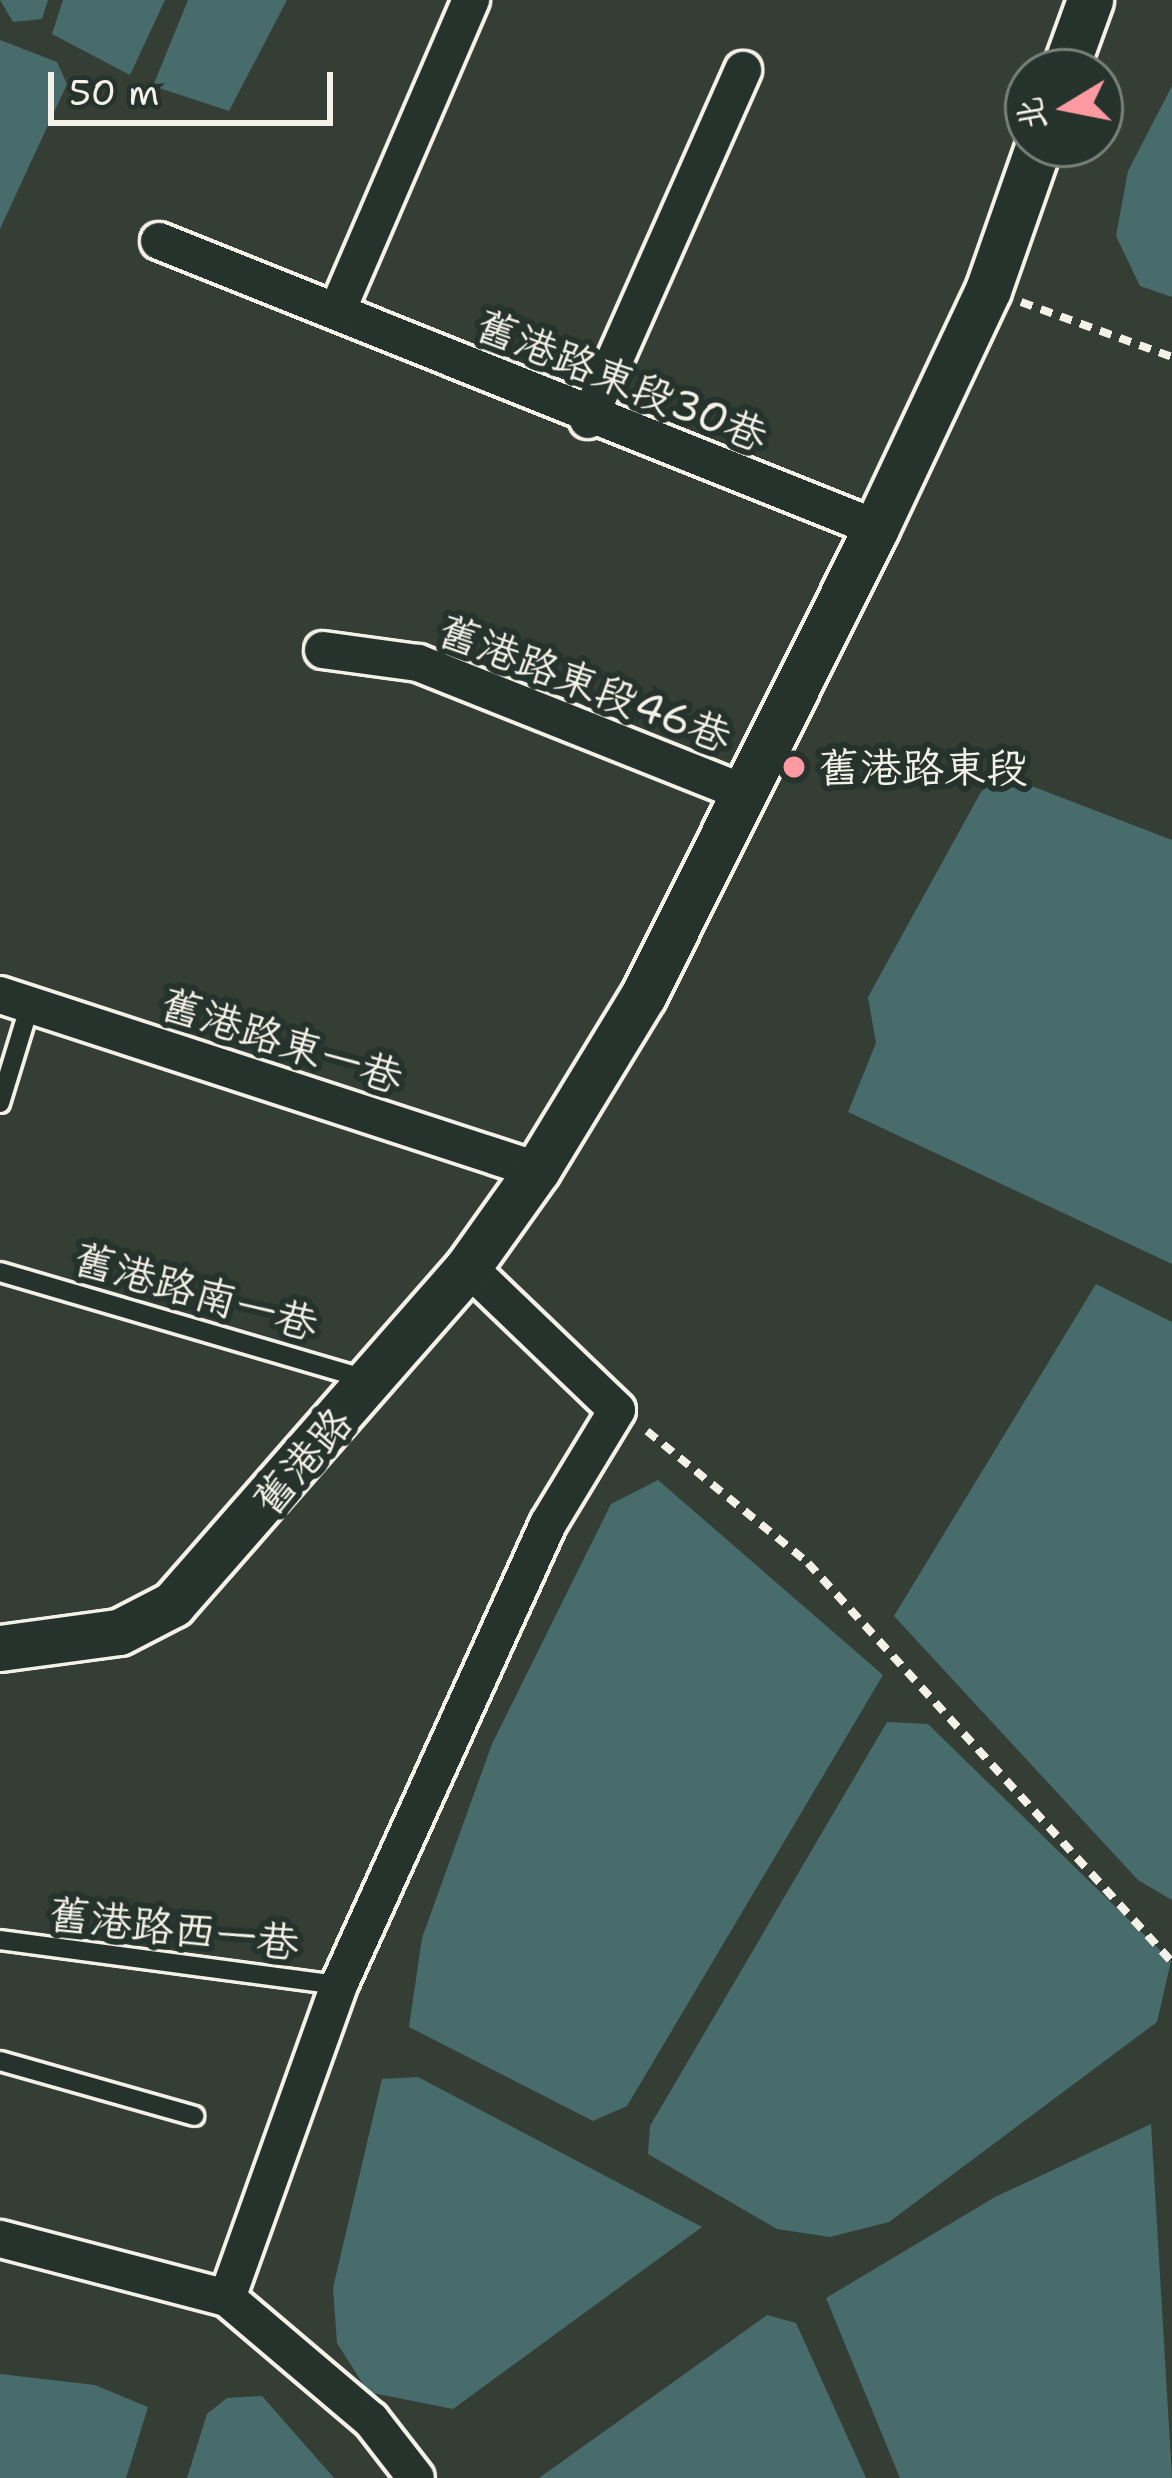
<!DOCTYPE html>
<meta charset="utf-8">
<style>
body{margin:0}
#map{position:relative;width:1172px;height:2478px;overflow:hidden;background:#343e35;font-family:"Shantell Sans","LXGW WenKai TC",sans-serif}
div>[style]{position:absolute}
.water>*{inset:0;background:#486c6c}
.path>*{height:8px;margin-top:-4px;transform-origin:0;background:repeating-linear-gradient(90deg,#f4f1e8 0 12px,transparent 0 21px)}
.roads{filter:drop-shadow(3px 0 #f4f1e8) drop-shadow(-3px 0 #f4f1e8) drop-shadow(0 3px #f4f1e8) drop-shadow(0 -3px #f4f1e8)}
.service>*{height:18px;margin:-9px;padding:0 9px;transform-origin:9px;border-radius:9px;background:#26332d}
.minor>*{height:36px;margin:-18px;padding:0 18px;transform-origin:18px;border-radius:18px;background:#26332d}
.tertiary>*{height:45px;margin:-22.5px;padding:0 22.5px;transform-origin:22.5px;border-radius:22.5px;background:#26332d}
.dots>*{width:33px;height:33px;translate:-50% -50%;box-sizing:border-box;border:6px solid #26332d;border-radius:50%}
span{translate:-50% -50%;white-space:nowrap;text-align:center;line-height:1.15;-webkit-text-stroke:12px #26332d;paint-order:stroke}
.street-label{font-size:42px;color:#f4f1e8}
.poi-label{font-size:42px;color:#f4f1e8}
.left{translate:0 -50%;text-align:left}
.north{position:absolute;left:1004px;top:48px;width:120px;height:120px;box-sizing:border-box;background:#26332d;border:3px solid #787f78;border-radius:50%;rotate:260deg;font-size:33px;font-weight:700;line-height:48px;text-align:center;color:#f4f1e8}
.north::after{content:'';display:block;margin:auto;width:42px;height:54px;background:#ff9aa2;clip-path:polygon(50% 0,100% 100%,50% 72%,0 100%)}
.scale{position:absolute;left:48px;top:72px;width:285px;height:54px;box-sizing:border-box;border:6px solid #f4f1e8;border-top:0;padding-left:15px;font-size:36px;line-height:42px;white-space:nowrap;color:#f4f1e8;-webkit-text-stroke:9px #26332d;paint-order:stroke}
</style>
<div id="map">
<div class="water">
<div style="clip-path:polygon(0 0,48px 0,42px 19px,13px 22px)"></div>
<div style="clip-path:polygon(63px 0,165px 0,130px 75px,52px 34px)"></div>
<div style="clip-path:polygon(188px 0,287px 0,229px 111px,153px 86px)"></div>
<div style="clip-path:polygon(0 40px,57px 62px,67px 84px,0 229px)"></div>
<div style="clip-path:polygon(1172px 86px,1172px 297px,1140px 286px,1116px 236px,1128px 171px)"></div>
<div style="clip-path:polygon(1003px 775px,1172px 840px,1172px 1264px,848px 1112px,876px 1043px,868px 997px,981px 792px)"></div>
<div style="clip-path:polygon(1096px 1284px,1172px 1322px,1172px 1900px,1138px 1880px,894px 1616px)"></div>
<div style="clip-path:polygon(658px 1480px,883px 1675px,627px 2106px,593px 2121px,409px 2027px,422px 1938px,492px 1744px,611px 1504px)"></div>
<div style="clip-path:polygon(887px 1722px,928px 1724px,1171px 1961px,1157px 2022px,889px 2222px,830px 2237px,777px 2229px,648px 2154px,650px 2126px)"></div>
<div style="clip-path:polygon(418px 2077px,702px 2227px,453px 2409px,368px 2392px,337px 2343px,333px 2288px,382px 2079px)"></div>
<div style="clip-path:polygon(1151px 2124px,1172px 2478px,900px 2478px,826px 2298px,995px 2197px)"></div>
<div style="clip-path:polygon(767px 2315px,796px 2323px,866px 2478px,539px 2478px)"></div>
<div style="clip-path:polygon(0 2374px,95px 2385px,148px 2407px,126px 2478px,0 2478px)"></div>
<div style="clip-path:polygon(262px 2396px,334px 2478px,187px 2478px,207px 2414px,227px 2398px)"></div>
</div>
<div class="path">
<div style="left:1021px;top:302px;width:161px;rotate:20deg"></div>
<div style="left:647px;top:1431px;width:208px;rotate:39.3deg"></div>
<div style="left:808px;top:1563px;width:540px;rotate:47.63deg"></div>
</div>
<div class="roads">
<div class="service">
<div style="left:0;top:1103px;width:102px;rotate:-73deg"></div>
<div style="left:0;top:1272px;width:385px;rotate:16.3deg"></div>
<div style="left:0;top:1940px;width:342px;rotate:7.6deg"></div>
<div style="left:0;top:2061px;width:202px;rotate:15.8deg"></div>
</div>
<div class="minor">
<div style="left:159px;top:241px;width:772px;rotate:21.82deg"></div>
<div style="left:337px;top:311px;width:339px;rotate:-66.7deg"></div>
<div style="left:588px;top:420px;width:383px;rotate:-66.1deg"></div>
<div style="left:323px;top:650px;width:96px;rotate:7.8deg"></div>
<div style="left:418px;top:663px;width:349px;rotate:21.7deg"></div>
<div style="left:0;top:995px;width:565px;rotate:18.05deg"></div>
<div style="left:0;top:2239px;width:235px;rotate:14.6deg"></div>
<div style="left:227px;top:2298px;width:189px;rotate:40.3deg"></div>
<div style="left:371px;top:2420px;width:73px;rotate:52.2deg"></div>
<div style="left:227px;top:2298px;width:332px;rotate:-70.3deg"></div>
<div style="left:339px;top:1985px;width:506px;rotate:-65.61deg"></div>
<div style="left:548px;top:1524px;width:133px;rotate:-58.8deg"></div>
<div style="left:617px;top:1410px;width:207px;rotate:-136.2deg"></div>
</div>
<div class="tertiary">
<div style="left:1064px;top:72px;width:77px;rotate:-70.1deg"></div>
<div style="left:0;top:1648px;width:120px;rotate:-7.7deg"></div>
<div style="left:119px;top:1632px;width:61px;rotate:-27.4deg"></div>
<div style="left:173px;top:1604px;width:448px;rotate:-48.8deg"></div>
<div style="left:468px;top:1267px;width:119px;rotate:-54.6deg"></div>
<div style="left:537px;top:1170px;width:204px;rotate:-58.7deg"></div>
<div style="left:643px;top:996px;width:523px;rotate:-63.53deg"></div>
<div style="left:876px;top:528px;width:263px;rotate:-64.8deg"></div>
<div style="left:988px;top:290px;width:155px;rotate:-70.7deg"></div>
</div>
</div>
<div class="dots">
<div style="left:794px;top:767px;background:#ff9aa2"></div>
</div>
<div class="street-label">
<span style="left:622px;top:380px;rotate:22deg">舊港路東段30巷</span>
<span style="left:585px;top:683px;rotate:21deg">舊港路東段46巷</span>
<span style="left:282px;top:1040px;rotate:18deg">舊港路東一巷</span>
<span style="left:196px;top:1291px;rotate:16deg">舊港路南一巷</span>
<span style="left:302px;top:1461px;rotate:-49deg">舊港路</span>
<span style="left:174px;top:1928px;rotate:7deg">舊港路西一巷</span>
</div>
<div class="poi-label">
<span class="left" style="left:818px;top:767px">舊港路東段</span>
</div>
<div class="north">北</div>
<div class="scale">50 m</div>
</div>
